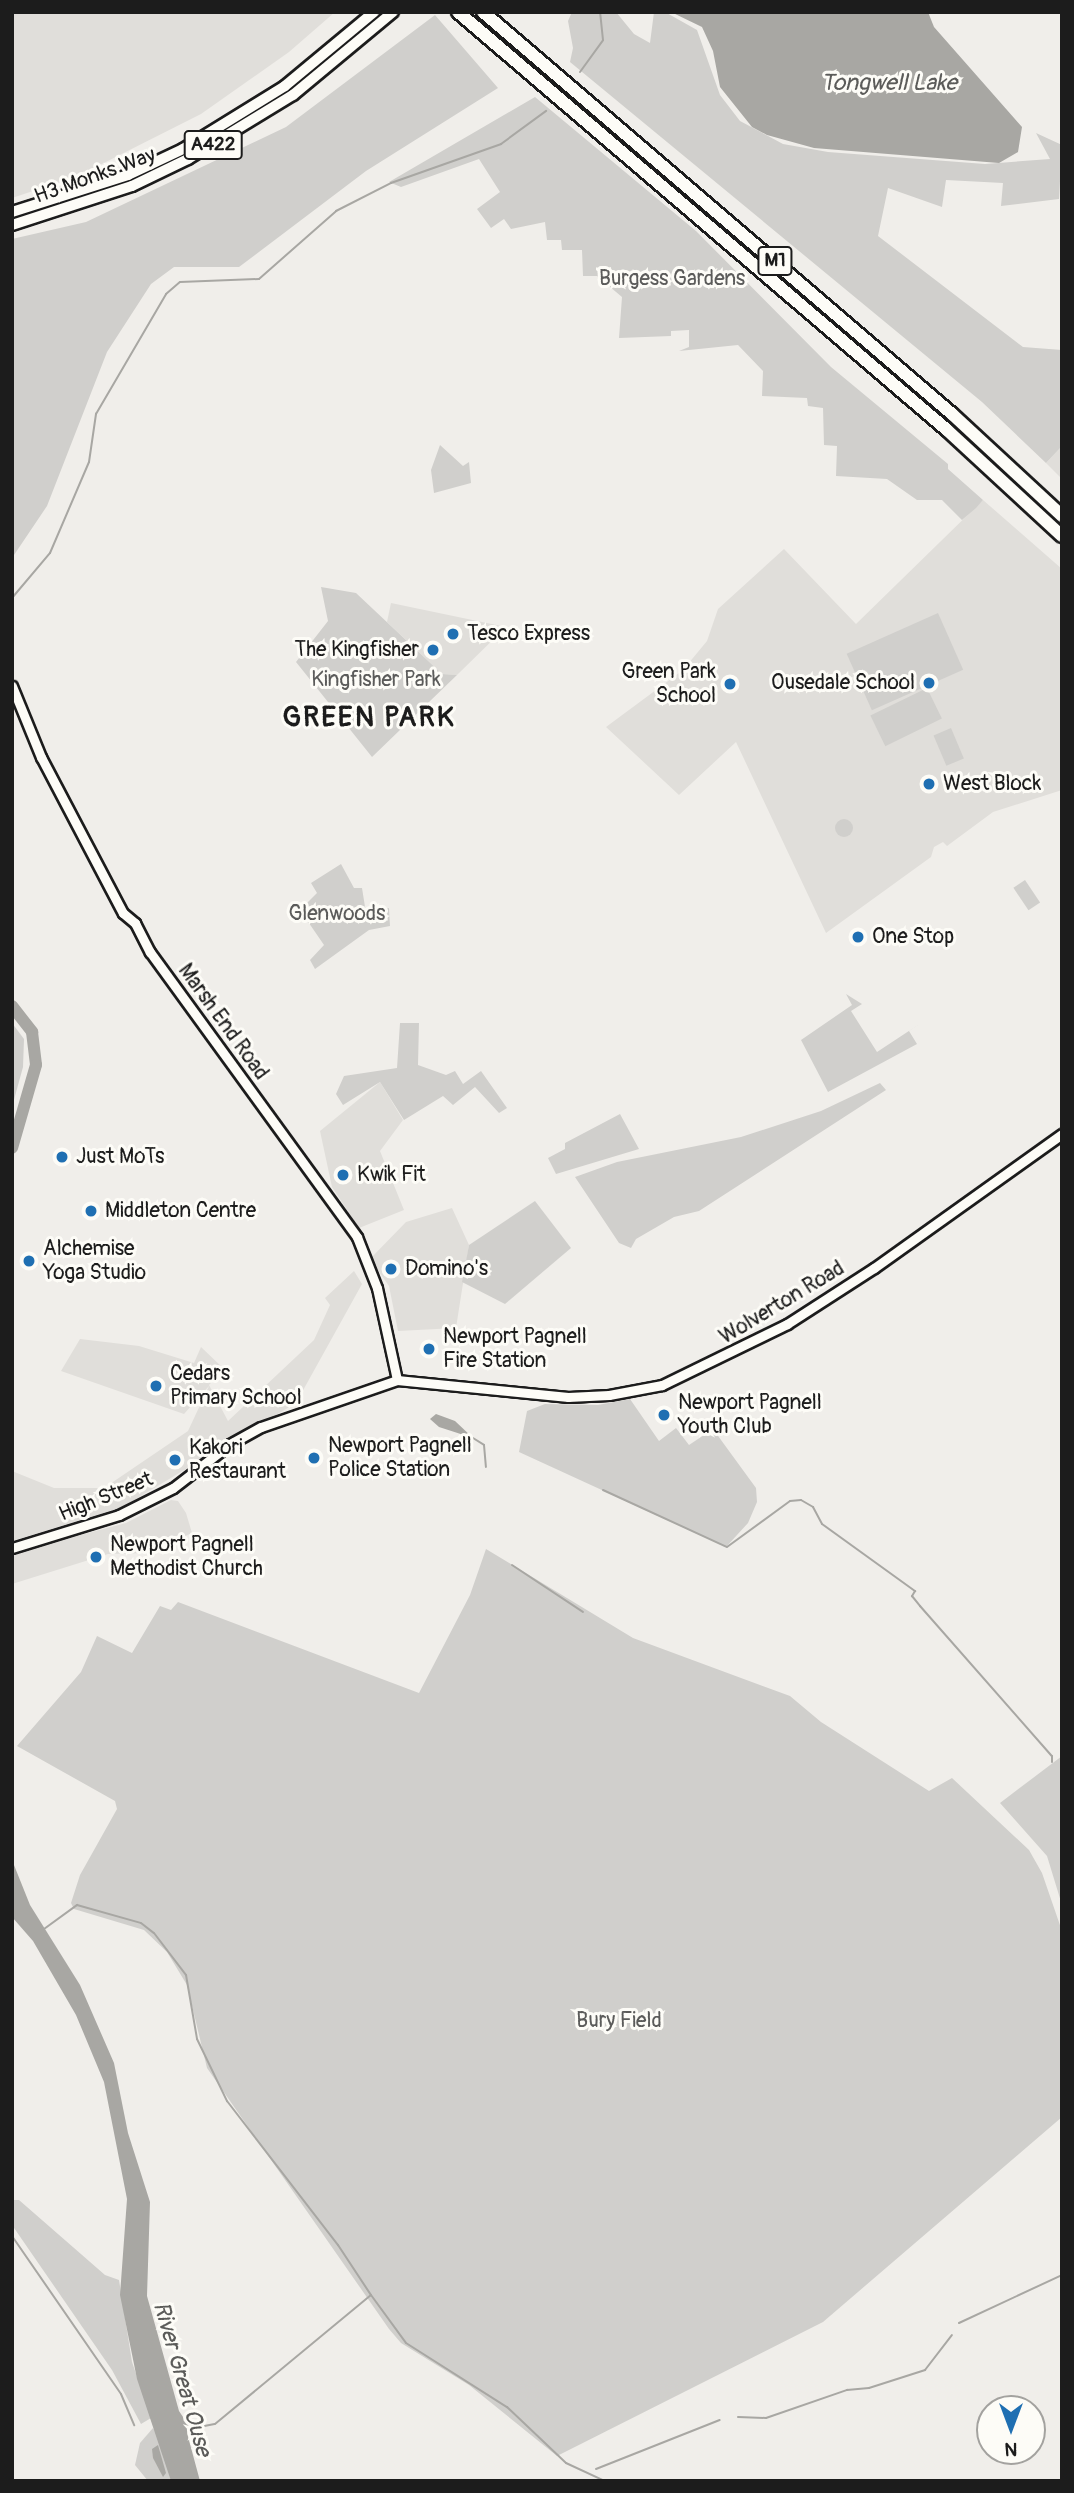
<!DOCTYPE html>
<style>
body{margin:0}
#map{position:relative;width:1074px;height:2493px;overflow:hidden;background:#f0eeea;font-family:Pangolin,sans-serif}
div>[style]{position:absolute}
.built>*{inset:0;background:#e0deda}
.green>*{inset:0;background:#d0cfcc;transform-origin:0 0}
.round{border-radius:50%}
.water>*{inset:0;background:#a8a7a3}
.stream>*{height:2px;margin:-1px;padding:0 1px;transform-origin:1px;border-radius:1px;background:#a8a7a3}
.river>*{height:12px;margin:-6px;padding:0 6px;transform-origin:6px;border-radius:6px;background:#a8a7a3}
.roads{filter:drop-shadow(2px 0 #1c1c1c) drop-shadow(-2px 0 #1c1c1c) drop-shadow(0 2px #1c1c1c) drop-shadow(0 -2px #1c1c1c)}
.secondary>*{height:9px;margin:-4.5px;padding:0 4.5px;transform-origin:4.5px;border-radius:4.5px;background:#fdfcf7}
.primary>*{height:10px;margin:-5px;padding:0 5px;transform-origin:5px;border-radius:5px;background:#fdfcf7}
.highway>*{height:12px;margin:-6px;padding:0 6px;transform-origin:6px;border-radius:6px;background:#fdfcf7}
.dots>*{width:19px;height:19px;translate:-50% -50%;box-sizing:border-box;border:4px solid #fdfcf7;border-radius:50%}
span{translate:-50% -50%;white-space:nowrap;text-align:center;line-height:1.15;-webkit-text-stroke:6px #fdfcf7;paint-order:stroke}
.shield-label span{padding:2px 5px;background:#fdfcf7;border:2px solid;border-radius:5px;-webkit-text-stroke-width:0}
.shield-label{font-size:19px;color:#1c1c1c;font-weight:700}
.street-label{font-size:21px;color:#1c1c1c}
.park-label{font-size:21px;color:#5b5b5a}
.poi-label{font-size:21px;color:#1c1c1c}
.left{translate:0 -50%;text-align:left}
.right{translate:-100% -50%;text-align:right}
.water-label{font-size:23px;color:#5b5b59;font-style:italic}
.district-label{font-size:28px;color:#1c1c1c;font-weight:700;letter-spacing:2px}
.frame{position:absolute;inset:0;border:14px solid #1c1c1c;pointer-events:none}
.north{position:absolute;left:976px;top:2395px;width:70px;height:70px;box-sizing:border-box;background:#fdfcf7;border:2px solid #a3a29f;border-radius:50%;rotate:180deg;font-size:19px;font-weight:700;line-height:28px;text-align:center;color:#1c1c1c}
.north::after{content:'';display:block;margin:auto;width:24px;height:32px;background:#1f6fb2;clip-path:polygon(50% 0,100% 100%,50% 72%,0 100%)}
</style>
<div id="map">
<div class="built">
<div style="clip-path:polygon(12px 12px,335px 12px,289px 52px,201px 114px,78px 176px,12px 198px)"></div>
<div style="clip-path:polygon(1062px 446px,1062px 479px,1046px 463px)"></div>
<div style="clip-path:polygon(983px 500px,1062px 569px,1062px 790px,993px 812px,947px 846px,943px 842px,934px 847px,931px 857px,826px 933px,736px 742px,679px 795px,606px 727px,683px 670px,707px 641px,718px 609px,784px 549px,856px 624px)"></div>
<div style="clip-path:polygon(391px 603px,506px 627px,457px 675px,442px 674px,387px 622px)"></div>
<div style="clip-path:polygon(380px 1082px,403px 1120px,380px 1151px,404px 1210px,359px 1228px,332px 1187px,320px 1131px)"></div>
<div style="clip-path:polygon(452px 1208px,469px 1245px,456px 1328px,398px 1331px,389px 1286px,370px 1259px,406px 1222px)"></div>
<div style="clip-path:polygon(354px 1271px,362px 1284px,296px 1403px,119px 1509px,12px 1541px,12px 1471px,54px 1488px,104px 1488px,188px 1431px,209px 1386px,184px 1414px,61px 1371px,80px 1339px,139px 1346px,194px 1363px,201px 1347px,224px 1369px,209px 1385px,228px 1421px,314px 1340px,330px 1305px,325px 1298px)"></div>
<div style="clip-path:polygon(171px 1500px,178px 1501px,186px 1513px,192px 1533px,147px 1553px,108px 1554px,12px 1584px,12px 1553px,126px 1523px)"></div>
</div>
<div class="green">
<div style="clip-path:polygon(572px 12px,616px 12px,634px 34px,650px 43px,654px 12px,665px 12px,697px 30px,720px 95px,740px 121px,783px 144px,828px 152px,985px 164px,1050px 159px,1036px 133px,1062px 145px,1059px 199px,1001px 206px,1003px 183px,946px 180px,942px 207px,888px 188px,878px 236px,1023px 347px,1062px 350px,1062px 446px,1046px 463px,982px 402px,570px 62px,573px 48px,568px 21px)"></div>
<div style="clip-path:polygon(435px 15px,498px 88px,366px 171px,239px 267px,174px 267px,151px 284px,107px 352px,47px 506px,12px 558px,12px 239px,86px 222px,286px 127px)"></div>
<div style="clip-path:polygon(535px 97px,696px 231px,831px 367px,948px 464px,948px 469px,983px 500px,976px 508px,962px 520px,942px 500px,917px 500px,887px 479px,836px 476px,837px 446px,824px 445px,823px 408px,808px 406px,807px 398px,762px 396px,763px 371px,738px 345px,679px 351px,689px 347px,689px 330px,671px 331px,671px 336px,619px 338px,622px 297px,597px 276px,583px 276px,582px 250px,562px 250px,561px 240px,547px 240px,545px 222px,511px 229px,504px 219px,491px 228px,477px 209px,500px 192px,479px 159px,401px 187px,389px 182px)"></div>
<div style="clip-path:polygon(440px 445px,463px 466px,469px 462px,471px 483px,434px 493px,431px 470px)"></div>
<div style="clip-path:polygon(321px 587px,356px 593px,442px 674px,457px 675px,372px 757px,296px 662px,328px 621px)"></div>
<div style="left:938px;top:613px;width:62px;height:100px;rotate:66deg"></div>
<div style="left:927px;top:688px;width:34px;height:63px;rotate:64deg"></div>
<div style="left:951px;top:728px;width:33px;height:19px;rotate:67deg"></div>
<div class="round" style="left:835px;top:819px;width:18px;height:18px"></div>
<div style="clip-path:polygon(341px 864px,354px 888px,362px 888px,366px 913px,389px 908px,390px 926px,369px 930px,315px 969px,310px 960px,324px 945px,300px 910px,317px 893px,311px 883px)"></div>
<div style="left:1025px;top:880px;width:27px;height:14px;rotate:56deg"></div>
<div style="clip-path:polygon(846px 994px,862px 1004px,851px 1011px,877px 1052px,921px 1023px,909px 1031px,917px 1044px,828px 1092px,801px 1040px,852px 1005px)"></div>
<div style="clip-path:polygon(12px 1023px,24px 1039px,23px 1067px,12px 1107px)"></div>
<div style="clip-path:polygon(400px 1023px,419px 1023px,418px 1065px,446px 1075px,455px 1071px,463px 1084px,481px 1071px,507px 1108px,499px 1113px,475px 1087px,453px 1105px,443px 1096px,404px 1120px,380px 1082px,343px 1105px,336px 1094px,344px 1076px,397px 1068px)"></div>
<div style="clip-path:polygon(880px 1083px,886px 1090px,699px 1211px,674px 1217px,636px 1239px,631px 1248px,619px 1243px,575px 1177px,617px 1162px,741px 1137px,821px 1111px)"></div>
<div style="clip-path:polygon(620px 1114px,639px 1149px,556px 1174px,548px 1158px,565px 1149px,565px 1143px)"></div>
<div style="clip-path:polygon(535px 1201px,571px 1248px,505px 1304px,462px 1282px,469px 1245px)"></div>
<div style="clip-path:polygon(630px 1399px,659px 1441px,676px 1428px,689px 1445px,713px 1429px,756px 1488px,757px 1502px,748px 1523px,726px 1547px,519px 1452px,527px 1411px,545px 1404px,598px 1405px)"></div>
<div style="clip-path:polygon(486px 1549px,633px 1638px,790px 1696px,821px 1722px,929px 1791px,952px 1778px,1029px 1850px,1042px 1873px,1062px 1931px,1062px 2117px,823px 2322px,557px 2456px,469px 2385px,401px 2343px,389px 2329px,207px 2068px,187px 1985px,167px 1952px,144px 1930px,74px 1909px,71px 1903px,80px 1875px,117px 1809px,115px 1801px,17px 1746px,81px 1672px,97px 1636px,132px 1653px,160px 1606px,171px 1610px,178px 1602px,419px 1693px,470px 1595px)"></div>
<div style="clip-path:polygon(1062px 1756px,1062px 1905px,1047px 1856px,1000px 1803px)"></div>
<div style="clip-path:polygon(12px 2200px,19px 2200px,105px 2275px,119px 2280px,132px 2362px,151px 2418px,141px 2424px,112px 2370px,12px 2225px)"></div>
<div style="clip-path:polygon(153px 2428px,160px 2440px,171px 2481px,148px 2481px,135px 2465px,140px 2443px)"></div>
</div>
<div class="water">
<div style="clip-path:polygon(671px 12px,928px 12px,934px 27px,1022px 127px,1018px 152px,999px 163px,814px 148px,767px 135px,752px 127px,720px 87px,713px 51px,702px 27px)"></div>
<div style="clip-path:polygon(436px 1414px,455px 1421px,473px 1438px,439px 1427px,430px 1419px)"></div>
<div style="clip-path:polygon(12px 1860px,30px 1905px,80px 1985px,114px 2063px,128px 2133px,150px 2202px,147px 2296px,179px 2411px,189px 2426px,187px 2433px,200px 2481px,171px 2481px,137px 2379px,120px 2295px,127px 2199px,104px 2082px,76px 2015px,33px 1941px,12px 1917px)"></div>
<div style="clip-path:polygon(158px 2445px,166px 2473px,163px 2477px,153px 2458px,152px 2449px)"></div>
</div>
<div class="stream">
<div style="left:580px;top:72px;width:39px;rotate:-54deg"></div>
<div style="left:603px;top:40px;width:28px;rotate:-96deg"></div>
<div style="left:12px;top:598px;width:59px;rotate:-49.8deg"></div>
<div style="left:50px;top:553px;width:99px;rotate:-66.8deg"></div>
<div style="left:89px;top:462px;width:49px;rotate:-81.7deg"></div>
<div style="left:96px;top:414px;width:139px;rotate:-59.7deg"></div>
<div style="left:166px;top:294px;width:18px;rotate:-41deg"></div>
<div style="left:180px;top:282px;width:79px;rotate:-2.2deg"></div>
<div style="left:259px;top:279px;width:103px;rotate:-41.4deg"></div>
<div style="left:336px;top:211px;width:62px;rotate:-27deg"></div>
<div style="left:391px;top:183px;width:117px;rotate:-19.5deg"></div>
<div style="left:501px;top:144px;width:56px;rotate:-36.3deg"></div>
<div style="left:473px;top:1438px;width:13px;rotate:32deg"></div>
<div style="left:484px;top:1445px;width:22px;rotate:85deg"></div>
<div style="left:603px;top:1490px;width:136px;rotate:24.7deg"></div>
<div style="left:727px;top:1547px;width:78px;rotate:-36.1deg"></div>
<div style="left:790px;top:1501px;width:11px;rotate:-5deg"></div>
<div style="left:801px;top:1500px;width:14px;rotate:30deg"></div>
<div style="left:813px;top:1507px;width:19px;rotate:62deg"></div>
<div style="left:822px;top:1524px;width:115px;rotate:35.8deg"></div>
<div style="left:915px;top:1591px;width:6px;rotate:121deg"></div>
<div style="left:912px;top:1596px;width:13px;rotate:51deg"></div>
<div style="left:920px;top:1606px;width:200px;rotate:48.7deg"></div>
<div style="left:1052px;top:1756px;width:6px;rotate:90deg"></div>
<div style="left:512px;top:1565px;width:85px;rotate:33.5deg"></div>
<div style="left:44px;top:1929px;width:41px;rotate:-36deg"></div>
<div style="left:77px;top:1905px;width:66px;rotate:15.7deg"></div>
<div style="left:141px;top:1923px;width:16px;rotate:38deg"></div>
<div style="left:154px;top:1933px;width:53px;rotate:52.7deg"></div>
<div style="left:186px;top:1975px;width:65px;rotate:80.2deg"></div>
<div style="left:197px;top:2039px;width:69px;rotate:64.2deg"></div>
<div style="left:227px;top:2101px;width:182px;rotate:52.4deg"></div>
<div style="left:338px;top:2245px;width:60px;rotate:56.6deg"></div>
<div style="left:12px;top:2236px;width:192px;rotate:55.4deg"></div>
<div style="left:121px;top:2394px;width:34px;rotate:67deg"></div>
<div style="left:959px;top:2323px;width:114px;rotate:-25deg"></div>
<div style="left:738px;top:2417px;width:28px;rotate:2deg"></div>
<div style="left:766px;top:2418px;width:86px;rotate:-19.1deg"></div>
<div style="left:847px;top:2390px;width:22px;rotate:-5deg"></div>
<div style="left:869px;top:2388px;width:59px;rotate:-17.8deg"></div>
<div style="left:925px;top:2370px;width:44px;rotate:-52.4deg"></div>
<div style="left:189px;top:2429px;width:26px;rotate:-11deg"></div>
<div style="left:215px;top:2424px;width:202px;rotate:-39.6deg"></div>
<div style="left:371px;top:2295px;width:59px;rotate:53.9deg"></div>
<div style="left:406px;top:2343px;width:120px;rotate:32.4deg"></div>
<div style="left:507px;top:2407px;width:81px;rotate:43.5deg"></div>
<div style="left:566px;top:2463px;width:43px;rotate:24.8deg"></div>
<div style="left:596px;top:2469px;width:133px;rotate:-21.6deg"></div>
</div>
<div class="river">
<div style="left:12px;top:1006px;width:33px;rotate:52deg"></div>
<div style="left:32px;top:1032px;width:33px;rotate:83deg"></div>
<div style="left:36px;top:1065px;width:86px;rotate:106.1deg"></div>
</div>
<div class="roads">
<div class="secondary">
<div style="left:12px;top:686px;width:77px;rotate:67.8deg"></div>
<div style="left:41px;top:757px;width:176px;rotate:62.3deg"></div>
<div style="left:123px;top:913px;width:16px;rotate:40deg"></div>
<div style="left:135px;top:923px;width:33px;rotate:63deg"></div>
<div style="left:150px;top:952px;width:352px;rotate:54deg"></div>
<div style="left:357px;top:1237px;width:55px;rotate:68.6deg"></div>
<div style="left:377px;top:1288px;width:94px;rotate:77.7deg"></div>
<div style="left:12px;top:1548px;width:112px;rotate:-17.1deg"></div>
<div style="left:119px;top:1515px;width:60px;rotate:-26.6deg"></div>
<div style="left:173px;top:1488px;width:72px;rotate:-37.7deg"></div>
<div style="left:230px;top:1444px;width:35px;rotate:-29deg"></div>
<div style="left:261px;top:1427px;width:144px;rotate:-19.1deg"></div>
<div style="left:397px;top:1380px;width:172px;rotate:5.7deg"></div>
<div style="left:568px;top:1397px;width:41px;rotate:-2.8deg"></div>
<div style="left:609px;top:1395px;width:54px;rotate:-10.7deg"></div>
<div style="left:662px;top:1385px;width:139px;rotate:-26deg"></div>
<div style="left:787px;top:1324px;width:103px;rotate:-32.8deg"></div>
<div style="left:874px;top:1268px;width:231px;rotate:-35.5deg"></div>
</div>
<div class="primary">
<div style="left:12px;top:212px;width:122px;rotate:-17.7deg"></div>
<div style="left:128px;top:175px;width:61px;rotate:-25.3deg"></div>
<div style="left:183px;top:149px;width:120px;rotate:-31.7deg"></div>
<div style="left:285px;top:86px;width:116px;rotate:-39.7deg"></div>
<div style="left:12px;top:225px;width:126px;rotate:-18deg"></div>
<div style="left:132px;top:186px;width:62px;rotate:-25.7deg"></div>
<div style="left:188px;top:159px;width:123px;rotate:-31.4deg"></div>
<div style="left:293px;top:95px;width:130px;rotate:-39.7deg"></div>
</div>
<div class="highway">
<div style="left:458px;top:12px;width:643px;rotate:40.52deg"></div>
<div style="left:947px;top:430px;width:156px;rotate:42.7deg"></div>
<div style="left:483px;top:12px;width:618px;rotate:40.6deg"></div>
<div style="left:952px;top:414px;width:150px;rotate:42.8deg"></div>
</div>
</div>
<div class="dots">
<div style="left:453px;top:634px;background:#1f6fb2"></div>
<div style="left:433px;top:650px;background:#1f6fb2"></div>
<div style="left:929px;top:683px;background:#1f6fb2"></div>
<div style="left:730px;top:684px;background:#1f6fb2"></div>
<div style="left:929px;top:784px;background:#1f6fb2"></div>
<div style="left:858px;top:937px;background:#1f6fb2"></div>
<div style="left:62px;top:1157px;background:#1f6fb2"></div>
<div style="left:343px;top:1175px;background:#1f6fb2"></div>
<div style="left:91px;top:1211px;background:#1f6fb2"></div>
<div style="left:29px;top:1261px;background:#1f6fb2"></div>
<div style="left:391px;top:1269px;background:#1f6fb2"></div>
<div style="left:429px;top:1349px;background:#1f6fb2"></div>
<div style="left:156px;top:1386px;background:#1f6fb2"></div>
<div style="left:664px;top:1415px;background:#1f6fb2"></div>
<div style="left:314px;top:1458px;background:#1f6fb2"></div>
<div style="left:175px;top:1460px;background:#1f6fb2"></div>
<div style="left:96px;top:1557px;background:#1f6fb2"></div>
</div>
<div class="shield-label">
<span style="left:213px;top:145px">A422</span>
<span style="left:775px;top:261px">M1</span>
</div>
<div class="street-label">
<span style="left:95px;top:176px;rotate:-20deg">H3 Monks Way</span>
<span style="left:223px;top:1022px;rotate:54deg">Marsh End Road</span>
<span style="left:782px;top:1303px;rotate:-31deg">Wolverton Road</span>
<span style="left:106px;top:1497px;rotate:-22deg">High Street</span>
</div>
<div class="park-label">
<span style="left:672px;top:279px">Burgess Gardens</span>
<span style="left:376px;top:680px">Kingfisher Park</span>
<span style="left:337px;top:914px">Glenwoods</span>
<span style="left:619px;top:2021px">Bury Field</span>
</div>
<div class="poi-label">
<span class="left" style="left:467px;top:634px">Tesco Express</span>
<span class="right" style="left:419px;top:650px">The Kingfisher</span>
<span class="right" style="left:716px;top:684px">Green Park<br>School</span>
<span class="right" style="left:915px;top:683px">Ousedale School</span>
<span class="left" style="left:943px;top:784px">West Block</span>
<span class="left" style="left:872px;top:937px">One Stop</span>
<span class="left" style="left:76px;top:1157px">Just MoTs</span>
<span class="left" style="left:357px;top:1175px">Kwik Fit</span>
<span class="left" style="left:105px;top:1211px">Middleton Centre</span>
<span class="left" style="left:43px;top:1261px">Alchemise<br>Yoga Studio</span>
<span class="left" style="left:405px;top:1269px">Domino's</span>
<span class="left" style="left:443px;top:1349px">Newport Pagnell<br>Fire Station</span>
<span class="left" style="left:170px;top:1386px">Cedars<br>Primary School</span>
<span class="left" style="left:678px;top:1415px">Newport Pagnell<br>Youth Club</span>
<span class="left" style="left:328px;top:1458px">Newport Pagnell<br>Police Station</span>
<span class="left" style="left:189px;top:1460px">Kakori<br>Restaurant</span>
<span class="left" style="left:110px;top:1557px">Newport Pagnell<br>Methodist Church</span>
</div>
<div class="water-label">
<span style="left:889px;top:83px">Tongwell Lake</span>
<span style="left:182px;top:2379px;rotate:74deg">River Great Ouse</span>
</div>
<div class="district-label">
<span style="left:369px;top:718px">GREEN PARK</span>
</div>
<div class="frame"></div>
<div class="north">N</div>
</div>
